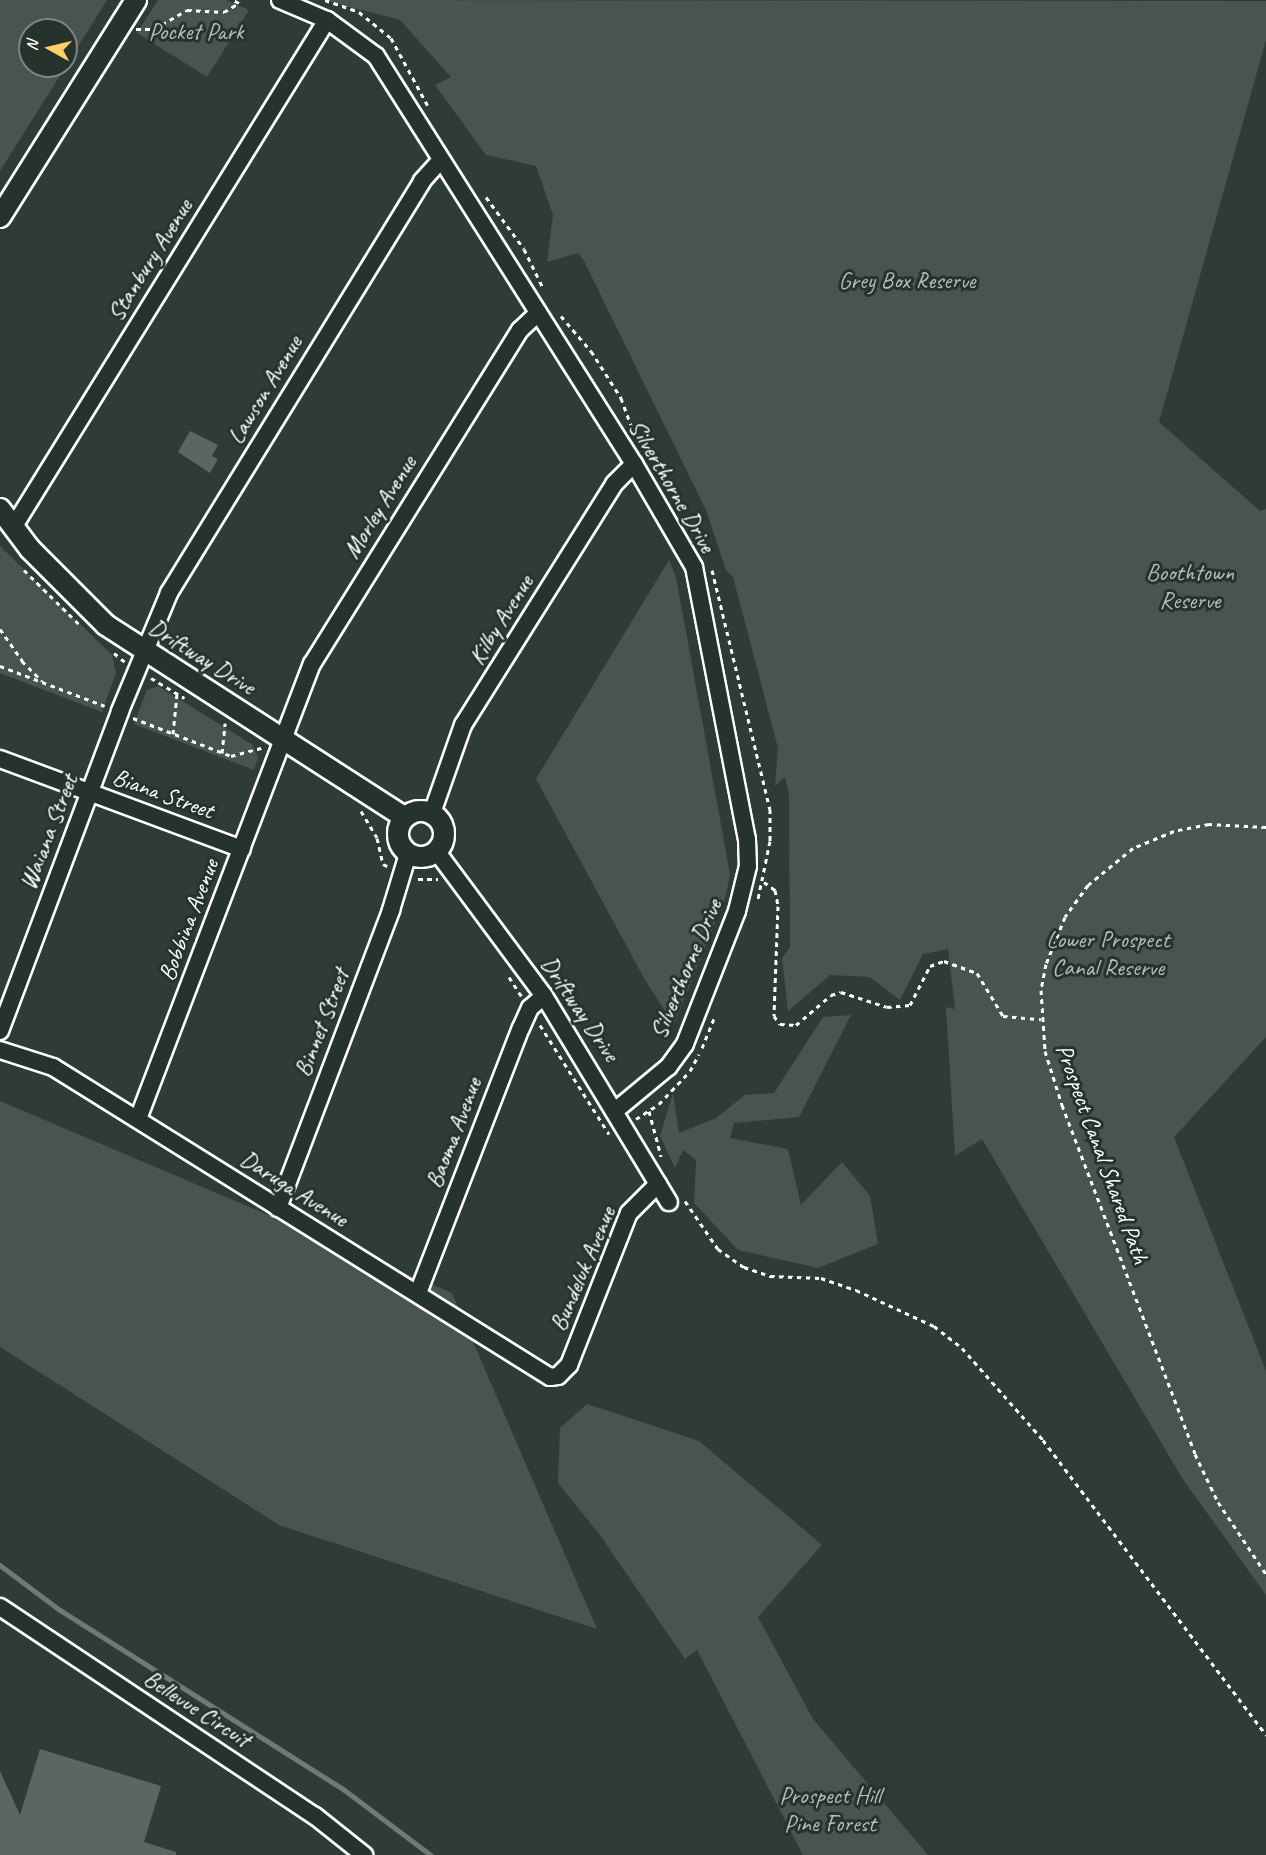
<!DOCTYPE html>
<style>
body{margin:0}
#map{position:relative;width:1266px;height:1855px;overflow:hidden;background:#2f3b35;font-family:Caveat,sans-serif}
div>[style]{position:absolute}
.green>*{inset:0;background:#4a544f}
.stream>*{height:4.5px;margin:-2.25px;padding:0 2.25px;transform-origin:2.25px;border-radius:2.25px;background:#707975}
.building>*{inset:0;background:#5b6661}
.path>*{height:3px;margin-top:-1.5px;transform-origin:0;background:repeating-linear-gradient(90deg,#fff 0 4.5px,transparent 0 9px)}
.roads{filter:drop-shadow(2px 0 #fff) drop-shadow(-2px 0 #fff) drop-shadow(0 2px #fff) drop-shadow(0 -2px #fff)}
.minor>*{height:16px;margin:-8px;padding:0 8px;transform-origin:8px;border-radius:8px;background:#26332d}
.tertiary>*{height:20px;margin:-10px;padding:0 10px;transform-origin:10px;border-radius:10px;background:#26332d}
.tertiary>.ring{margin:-10px;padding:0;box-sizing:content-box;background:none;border:20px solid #26332d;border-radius:50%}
span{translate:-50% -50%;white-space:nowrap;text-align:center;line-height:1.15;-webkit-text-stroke:6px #26332d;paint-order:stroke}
.park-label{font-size:24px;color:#b7bbb9}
.street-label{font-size:24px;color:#fff}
.north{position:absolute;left:18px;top:18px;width:60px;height:60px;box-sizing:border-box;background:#26332d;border:2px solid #7d8581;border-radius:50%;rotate:278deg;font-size:16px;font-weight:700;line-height:24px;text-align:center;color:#fff}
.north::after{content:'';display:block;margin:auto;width:21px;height:27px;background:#ffd166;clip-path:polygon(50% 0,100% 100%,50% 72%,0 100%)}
</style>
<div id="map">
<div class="green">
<div style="clip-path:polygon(0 0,107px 0,66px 66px,66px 30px,30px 30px,30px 66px,66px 66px,0 171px)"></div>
<div style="clip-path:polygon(158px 0,226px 0,249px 10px,207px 77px,137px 33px)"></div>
<div style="clip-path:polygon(323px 0,1266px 1px,1266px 40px,1159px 422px,1260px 511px,1266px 509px,1266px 1037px,1174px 1137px,1266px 1371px,1266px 1595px,1182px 1478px,982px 1139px,955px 1156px,946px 1007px,955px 1009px,948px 949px,923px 954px,900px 1000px,870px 977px,830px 975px,788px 1011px,782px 958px,790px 947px,789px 795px,785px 777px,775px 786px,778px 748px,733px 577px,726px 570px,706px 510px,584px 261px,578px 253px,547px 262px,553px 215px,536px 166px,486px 155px,435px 85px,451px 77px,400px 20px)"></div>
<div style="clip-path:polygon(0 546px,112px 655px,116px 673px,102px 712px,0 673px)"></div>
<div style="clip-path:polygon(669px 560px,676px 577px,730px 874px,726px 895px,674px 1025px,645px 980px,536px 779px)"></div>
<div style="clip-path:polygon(158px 686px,253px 745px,258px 758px,254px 770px,134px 724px,147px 690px)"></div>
<div style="clip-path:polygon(851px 1015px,799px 1117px,734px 1123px,730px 1138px,788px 1149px,801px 1205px,842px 1162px,870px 1196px,878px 1244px,818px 1268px,738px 1250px,694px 1203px,696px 1160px,683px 1150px,675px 1168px,660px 1136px,673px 1093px,679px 1133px,716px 1118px,745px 1095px,774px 1093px,823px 1017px)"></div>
<div style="clip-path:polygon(0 1101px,452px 1293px,597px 1629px,279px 1525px,0 1347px)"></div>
<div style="clip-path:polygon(587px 1404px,699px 1441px,822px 1545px,758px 1617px,813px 1719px,928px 1855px,803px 1855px,697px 1650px,685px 1659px,600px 1535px,558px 1483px,560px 1428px)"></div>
</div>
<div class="stream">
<div style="left:0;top:1565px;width:75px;rotate:36.9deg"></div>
<div style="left:60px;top:1610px;width:333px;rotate:32.3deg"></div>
<div style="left:342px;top:1788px;width:111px;rotate:37deg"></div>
</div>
<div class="building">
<div style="clip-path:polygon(190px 431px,218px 445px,212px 456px,218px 459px,210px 473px,178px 452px)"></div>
<div style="clip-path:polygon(40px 1749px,161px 1786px,144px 1842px,176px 1852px,176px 1855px,0 1855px,0 1771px,20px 1815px)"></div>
</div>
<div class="path">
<div style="left:325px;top:0;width:36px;rotate:19deg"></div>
<div style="left:359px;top:12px;width:41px;rotate:39.1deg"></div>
<div style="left:391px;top:38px;width:80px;rotate:61.5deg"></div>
<div style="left:136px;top:29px;width:18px"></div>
<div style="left:154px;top:29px;width:38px;rotate:-30deg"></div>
<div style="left:187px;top:10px;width:37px;rotate:3deg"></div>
<div style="left:224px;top:12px;width:17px;rotate:-31deg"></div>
<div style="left:239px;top:3px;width:7px;rotate:-153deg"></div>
<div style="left:486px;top:197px;width:64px;rotate:53.8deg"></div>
<div style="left:524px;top:249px;width:43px;rotate:64deg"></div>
<div style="left:561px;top:316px;width:46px;rotate:49.4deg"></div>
<div style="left:591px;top:351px;width:56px;rotate:57.4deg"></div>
<div style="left:621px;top:398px;width:35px;rotate:70deg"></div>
<div style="left:24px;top:570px;width:77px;rotate:44.5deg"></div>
<div style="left:712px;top:570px;width:246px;rotate:76.4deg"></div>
<div style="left:770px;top:809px;width:32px;rotate:90deg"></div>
<div style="left:770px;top:841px;width:59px;rotate:101.7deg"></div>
<div style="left:0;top:629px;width:39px;rotate:55deg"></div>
<div style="left:22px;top:661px;width:28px;rotate:45deg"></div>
<div style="left:114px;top:653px;width:14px;rotate:39deg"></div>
<div style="left:0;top:666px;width:112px;rotate:20.9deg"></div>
<div style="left:151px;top:678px;width:39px;rotate:31deg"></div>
<div style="left:133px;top:718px;width:105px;rotate:21.2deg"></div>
<div style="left:231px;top:756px;width:34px;rotate:-15deg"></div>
<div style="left:173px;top:734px;width:40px;rotate:-84.3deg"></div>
<div style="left:222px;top:753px;width:30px;rotate:-84deg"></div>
<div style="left:361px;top:811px;width:31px;rotate:59deg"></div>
<div style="left:377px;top:838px;width:27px;rotate:77deg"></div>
<div style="left:383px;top:864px;width:7px;rotate:27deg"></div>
<div style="left:1266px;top:827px;width:57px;rotate:-177deg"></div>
<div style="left:1209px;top:824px;width:36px;rotate:169deg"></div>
<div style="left:1174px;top:831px;width:44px;rotate:157.5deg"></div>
<div style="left:1133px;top:848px;width:58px;rotate:140.6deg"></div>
<div style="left:1088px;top:885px;width:39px;rotate:126deg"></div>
<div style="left:1065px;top:917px;width:51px;rotate:112deg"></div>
<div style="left:1046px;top:964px;width:26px;rotate:101deg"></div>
<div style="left:1041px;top:990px;width:61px;rotate:86.2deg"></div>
<div style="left:1045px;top:1051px;width:57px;rotate:72.5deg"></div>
<div style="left:1062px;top:1105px;width:373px;rotate:69.1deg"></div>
<div style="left:1195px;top:1454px;width:53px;rotate:64.4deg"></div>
<div style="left:1218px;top:1502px;width:87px;rotate:56.3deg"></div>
<div style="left:418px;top:879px;width:20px"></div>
<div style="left:764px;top:882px;width:14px;rotate:36deg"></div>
<div style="left:775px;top:890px;width:16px;rotate:79deg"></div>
<div style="left:778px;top:906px;width:110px;rotate:92.1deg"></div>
<div style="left:774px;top:1016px;width:10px;rotate:53deg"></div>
<div style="left:780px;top:1024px;width:16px;rotate:4deg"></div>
<div style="left:796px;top:1025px;width:46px;rotate:-40.6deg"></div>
<div style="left:831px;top:995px;width:10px;rotate:-17deg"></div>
<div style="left:841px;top:992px;width:48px;rotate:18.1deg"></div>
<div style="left:887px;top:1007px;width:23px;rotate:-5deg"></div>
<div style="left:910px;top:1005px;width:44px;rotate:-62.9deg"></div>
<div style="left:930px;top:966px;width:15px;rotate:-20deg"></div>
<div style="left:944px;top:961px;width:35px;rotate:20deg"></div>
<div style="left:977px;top:973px;width:50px;rotate:58.8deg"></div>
<div style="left:1003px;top:1016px;width:38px;rotate:5deg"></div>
<div style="left:509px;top:977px;width:24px;rotate:57deg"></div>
<div style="left:540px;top:1025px;width:129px;rotate:57.7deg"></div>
<div style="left:702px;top:1048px;width:32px;rotate:-68deg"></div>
<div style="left:649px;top:1111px;width:47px;rotate:75.1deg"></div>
<div style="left:636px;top:1119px;width:27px;rotate:-33deg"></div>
<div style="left:659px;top:1104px;width:45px;rotate:-46.8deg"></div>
<div style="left:690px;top:1071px;width:19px;rotate:-62deg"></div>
<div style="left:685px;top:1201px;width:58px;rotate:55.5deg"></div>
<div style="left:718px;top:1249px;width:32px;rotate:35deg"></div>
<div style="left:744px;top:1267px;width:28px;rotate:19deg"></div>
<div style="left:770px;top:1276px;width:51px;rotate:2.2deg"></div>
<div style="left:821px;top:1278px;width:37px;rotate:19deg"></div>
<div style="left:856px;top:1290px;width:86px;rotate:24.8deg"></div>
<div style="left:934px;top:1326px;width:36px;rotate:38deg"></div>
<div style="left:962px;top:1348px;width:123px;rotate:48.6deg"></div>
<div style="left:1043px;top:1440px;width:370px;rotate:52.9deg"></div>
</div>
<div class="roads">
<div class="minor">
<div style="left:280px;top:0;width:51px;rotate:23.1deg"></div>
<div style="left:327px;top:20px;width:61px;rotate:36.3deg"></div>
<div style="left:376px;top:56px;width:483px;rotate:57.7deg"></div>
<div style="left:634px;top:464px;width:119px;rotate:59.8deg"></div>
<div style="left:694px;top:567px;width:277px;rotate:79deg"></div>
<div style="left:747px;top:839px;width:27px;rotate:88deg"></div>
<div style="left:748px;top:866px;width:46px;rotate:103.7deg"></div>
<div style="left:737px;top:911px;width:143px;rotate:111.4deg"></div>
<div style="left:685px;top:1044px;width:29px;rotate:126deg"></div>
<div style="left:668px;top:1067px;width:67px;rotate:140.4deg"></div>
<div style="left:14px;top:526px;width:595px;rotate:-58.26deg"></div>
<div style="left:0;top:759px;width:258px;rotate:20.4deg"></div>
<div style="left:432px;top:813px;width:93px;rotate:-70.6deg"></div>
<div style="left:463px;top:725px;width:284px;rotate:-57.9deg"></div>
<div style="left:614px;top:484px;width:28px;rotate:-45deg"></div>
<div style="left:437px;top:852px;width:179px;rotate:53.4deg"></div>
<div style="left:544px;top:996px;width:241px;rotate:58.8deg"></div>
<div style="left:0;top:1031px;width:342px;rotate:-69.4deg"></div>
<div style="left:120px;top:711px;width:128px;rotate:-67.4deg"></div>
<div style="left:169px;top:593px;width:483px;rotate:-58.4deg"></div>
<div style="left:422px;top:181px;width:27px;rotate:-48deg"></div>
<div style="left:0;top:1050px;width:56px;rotate:17.8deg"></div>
<div style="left:53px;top:1067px;width:586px;rotate:31.95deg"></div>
<div style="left:550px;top:1377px;width:8px;rotate:-7deg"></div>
<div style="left:558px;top:1376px;width:16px;rotate:-45deg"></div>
<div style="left:569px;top:1365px;width:163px;rotate:-68.5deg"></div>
<div style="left:629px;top:1213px;width:41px;rotate:-45deg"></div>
<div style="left:138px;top:1119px;width:487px;rotate:-69.1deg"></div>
<div style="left:312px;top:664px;width:393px;rotate:-58.1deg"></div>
<div style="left:520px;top:330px;width:25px;rotate:-43deg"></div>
<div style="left:278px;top:1208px;width:319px;rotate:-69.2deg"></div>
<div style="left:391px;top:910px;width:59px;rotate:-73.1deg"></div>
<div style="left:418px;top:1293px;width:284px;rotate:-68.8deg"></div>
<div style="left:521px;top:1028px;width:22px;rotate:-66deg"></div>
<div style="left:530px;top:1008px;width:18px;rotate:-41deg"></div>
<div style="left:0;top:1607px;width:378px;rotate:33.6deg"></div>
<div style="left:315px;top:1816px;width:63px;rotate:38.5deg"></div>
</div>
<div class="tertiary">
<div style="left:0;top:217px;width:256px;rotate:-57.9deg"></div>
<div style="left:0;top:509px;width:50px;rotate:53.1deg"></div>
<div style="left:30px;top:549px;width:107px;rotate:45deg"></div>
<div style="left:106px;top:625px;width:354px;rotate:32.8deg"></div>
<div class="ring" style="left:398px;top:811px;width:26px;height:26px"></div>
</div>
</div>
<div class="park-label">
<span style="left:196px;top:32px">Pocket Park</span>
<span style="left:907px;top:281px">Grey Box Reserve</span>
<span style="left:1190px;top:587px">Boothtown<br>Reserve</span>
<span style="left:1108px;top:954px">Lower Prospect<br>Canal Reserve</span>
<span style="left:830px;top:1810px">Prospect Hill<br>Pine Forest</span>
</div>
<div class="street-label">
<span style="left:150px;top:260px;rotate:-58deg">Stanbury Avenue</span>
<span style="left:265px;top:390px;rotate:-59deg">Lawson Avenue</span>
<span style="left:672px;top:486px;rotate:60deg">Silverthorne Drive</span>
<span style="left:380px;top:507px;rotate:-58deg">Morley Avenue</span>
<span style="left:501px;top:620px;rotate:-58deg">Kilby Avenue</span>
<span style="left:202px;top:657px;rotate:32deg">Driftway Drive</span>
<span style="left:163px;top:794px;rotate:20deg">Biana Street</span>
<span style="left:49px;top:832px;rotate:-69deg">Waiana Street</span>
<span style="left:189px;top:920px;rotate:-69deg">Bobbina Avenue</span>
<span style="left:686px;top:969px;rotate:-67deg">Silverthorne Drive</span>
<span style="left:580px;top:1009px;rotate:56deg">Driftway Drive</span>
<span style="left:322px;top:1023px;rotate:-69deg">Binnet Street</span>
<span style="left:454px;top:1133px;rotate:-69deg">Baoma Avenue</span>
<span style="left:1102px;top:1154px;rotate:70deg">Prospect Canal Shared Path</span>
<span style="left:294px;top:1189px;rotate:32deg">Daruga Avenue</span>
<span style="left:583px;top:1269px;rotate:-67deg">Bundeluk Avenue</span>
<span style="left:197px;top:1709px;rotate:33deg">Bellevue Circuit</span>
</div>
<div class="north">N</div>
</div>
